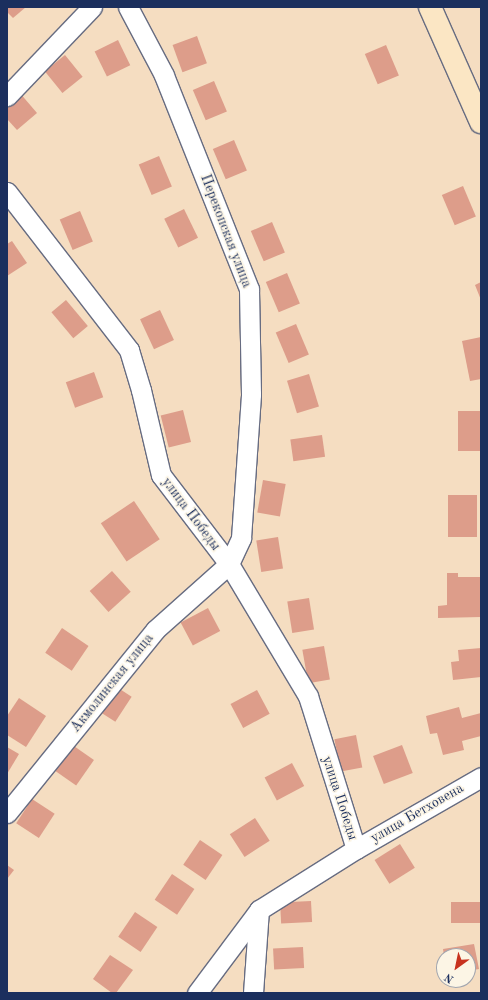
<!DOCTYPE html>
<meta charset="utf-8">
<style>
body{margin:0}
#map{position:relative;width:488px;height:1000px;overflow:hidden;background:#f5ddc1;font-family:"Old Standard TT",serif}
div>[style]{position:absolute}
.building>*{inset:0;background:#dd9d8a;transform-origin:0 0}
.roads{filter:drop-shadow(1px 0 #676c81) drop-shadow(-1px 0 #676c81) drop-shadow(0 1px #676c81) drop-shadow(0 -1px #676c81)}
.minor>*{height:19px;margin:-9.5px;padding:0 9.5px;transform-origin:9.5px;border-radius:9.5px;background:#fff}
.secondary>*{height:22px;margin:-11px;padding:0 11px;transform-origin:11px;border-radius:11px;background:#fbe6c4}
span{translate:-50% -50%;white-space:nowrap;text-align:center;line-height:1.15;-webkit-text-stroke:3px #fcf5e5;paint-order:stroke}
.street-label{font-size:14px;color:#1b2f5e}
.frame{position:absolute;inset:0;border:8px solid #1b2f5e;pointer-events:none}
.north{position:absolute;left:436px;top:948px;width:40px;height:40px;box-sizing:border-box;background:#fcf5e5;border:1px solid #a2a6af;border-radius:50%;rotate:213deg;font-size:11px;font-weight:700;line-height:16px;text-align:center;color:#1b2f5e}
.north::after{content:'';display:block;margin:auto;width:14px;height:18px;background:#c8321e;clip-path:polygon(50% 0,100% 100%,50% 72%,0 100%)}
</style>
<div id="map">
<div class="building">
<div style="clip-path:polygon(7px 7px,26px 7px,13px 18px,7px 12px)"></div>
<div style="left:197px;top:36px;width:29px;height:26px;rotate:70deg"></div>
<div style="left:118px;top:40px;width:28px;height:26px;rotate:64deg"></div>
<div style="left:386px;top:45px;width:33px;height:23px;rotate:67deg"></div>
<div style="left:65px;top:55px;width:28px;height:26px;rotate:51deg"></div>
<div style="left:214px;top:81px;width:33px;height:23px;rotate:67deg"></div>
<div style="clip-path:polygon(19px 92px,37px 113px,17px 130px,7px 119px,7px 102px)"></div>
<div style="left:234px;top:140px;width:33px;height:23px;rotate:67deg"></div>
<div style="left:159px;top:156px;width:33px;height:22px;rotate:67deg"></div>
<div style="left:463px;top:186px;width:33px;height:23px;rotate:67deg"></div>
<div style="left:184px;top:209px;width:32px;height:22px;rotate:64deg"></div>
<div style="left:80px;top:211px;width:33px;height:22px;rotate:67deg"></div>
<div style="left:272px;top:222px;width:33px;height:23px;rotate:67deg"></div>
<div style="clip-path:polygon(12px 241px,27px 263px,7px 276px,7px 244px)"></div>
<div style="left:287px;top:273px;width:33px;height:23px;rotate:67deg"></div>
<div style="clip-path:polygon(481px 282px,481px 300px,475px 285px)"></div>
<div style="left:66px;top:300px;width:34px;height:19px;rotate:50deg"></div>
<div style="left:160px;top:310px;width:33px;height:22px;rotate:65deg"></div>
<div style="left:296px;top:324px;width:33px;height:22px;rotate:67deg"></div>
<div style="clip-path:polygon(481px 337px,481px 379px,470px 381px,462px 341px)"></div>
<div style="left:94px;top:372px;width:27px;height:30px;rotate:70deg"></div>
<div style="left:309px;top:374px;width:34px;height:23px;rotate:73deg"></div>
<div style="left:183px;top:410px;width:33px;height:23px;rotate:76deg"></div>
<div style="left:481px;top:411px;width:40px;height:23px;rotate:90deg"></div>
<div style="left:322px;top:435px;width:22px;height:32px;rotate:82deg"></div>
<div style="left:263px;top:480px;width:23px;height:33px;rotate:10deg"></div>
<div style="left:448px;top:495px;width:29px;height:42px"></div>
<div style="left:134px;top:501px;width:46px;height:40px;rotate:56deg"></div>
<div style="left:278px;top:537px;width:32px;height:22px;rotate:81deg"></div>
<div style="left:112px;top:571px;width:28px;height:30px;rotate:48deg"></div>
<div style="clip-path:polygon(447px 573px,458px 573px,458px 577px,481px 577px,481px 617px,438px 618px,438px 606px,447px 605px)"></div>
<div style="left:309px;top:598px;width:32px;height:22px;rotate:81deg"></div>
<div style="left:208px;top:608px;width:26px;height:31px;rotate:62deg"></div>
<div style="left:62px;top:628px;width:32px;height:30px;rotate:34deg"></div>
<div style="left:324px;top:646px;width:34px;height:22px;rotate:80deg"></div>
<div style="clip-path:polygon(481px 648px,481px 677px,453px 680px,451px 662px,459px 661px,458px 650px)"></div>
<div style="left:109px;top:682px;width:27px;height:30px;rotate:33deg"></div>
<div style="left:257px;top:690px;width:27px;height:30px;rotate:62deg"></div>
<div style="clip-path:polygon(19px 698px,46px 716px,26px 747px,7px 735px,7px 716px)"></div>
<div style="clip-path:polygon(459px 707px,462px 718px,481px 713px,481px 736px,462px 741px,464px 750px,443px 755px,437px 733px,430px 734px,426px 716px)"></div>
<div style="left:356px;top:735px;width:33px;height:22px;rotate:79deg"></div>
<div style="left:71px;top:744px;width:28px;height:31px;rotate:35deg"></div>
<div style="left:402px;top:745px;width:30px;height:31px;rotate:69deg"></div>
<div style="clip-path:polygon(7px 747px,19px 754px,7px 774px)"></div>
<div style="left:292px;top:763px;width:26px;height:31px;rotate:62deg"></div>
<div style="left:32px;top:799px;width:27px;height:29px;rotate:33deg"></div>
<div style="left:255px;top:818px;width:27px;height:30px;rotate:57deg"></div>
<div style="left:200px;top:840px;width:27px;height:30px;rotate:34deg"></div>
<div style="left:400px;top:844px;width:28px;height:30px;rotate:58deg"></div>
<div style="clip-path:polygon(7px 865px,14px 870px,7px 879px)"></div>
<div style="left:172px;top:874px;width:27px;height:31px;rotate:34deg"></div>
<div style="left:311px;top:901px;width:21px;height:31px;rotate:87deg"></div>
<div style="left:481px;top:902px;width:21px;height:30px;rotate:90deg"></div>
<div style="left:135px;top:912px;width:27px;height:30px;rotate:34deg"></div>
<div style="clip-path:polygon(474px 944px,479px 969px,468px 971px,468px 956px,444px 956px,443px 949px)"></div>
<div style="left:303px;top:947px;width:21px;height:30px;rotate:87deg"></div>
<div style="clip-path:polygon(110px 955px,133px 970px,116px 993px,112px 993px,93px 979px)"></div>
</div>
<div class="roads">
<div class="minor">
<div style="left:7px;top:96px;width:123px;rotate:-46.3deg"></div>
<div style="left:7px;top:192px;width:200px;rotate:52.3deg"></div>
<div style="left:129px;top:350px;width:42px;rotate:73.3deg"></div>
<div style="left:141px;top:390px;width:87px;rotate:76.8deg"></div>
<div style="left:161px;top:475px;width:112px;rotate:52.6deg"></div>
<div style="left:229px;top:564px;width:154px;rotate:59.1deg"></div>
<div style="left:308px;top:696px;width:160px;rotate:72.6deg"></div>
<div style="left:7px;top:813px;width:235px;rotate:-51deg"></div>
<div style="left:155px;top:630px;width:99px;rotate:-41.7deg"></div>
<div style="left:229px;top:564px;width:29px;rotate:-65deg"></div>
<div style="left:241px;top:538px;width:144px;rotate:-86deg"></div>
<div style="left:251px;top:394px;width:105px;rotate:-91.1deg"></div>
<div style="left:249px;top:289px;width:230px;rotate:-111.7deg"></div>
<div style="left:164px;top:75px;width:77px;rotate:-117.9deg"></div>
<div style="left:197px;top:993px;width:104px;rotate:-53.2deg"></div>
<div style="left:259px;top:910px;width:115px;rotate:-32.2deg"></div>
<div style="left:356px;top:849px;width:144px;rotate:-29.9deg"></div>
<div style="left:253px;top:993px;width:83px;rotate:-85.9deg"></div>
</div>
<div class="secondary">
<div style="left:430px;top:7px;width:126px;rotate:66.1deg"></div>
</div>
</div>
<div class="street-label">
<span style="left:226px;top:231px;rotate:69deg">Перекопская улица</span>
<span style="left:191px;top:514px;rotate:53deg">улица Победы</span>
<span style="left:112px;top:683px;rotate:-51deg">Акмолинская улица</span>
<span style="left:340px;top:798px;rotate:72deg">улица Победы</span>
<span style="left:417px;top:813px;rotate:-30deg">улица Бетховена</span>
</div>
<div class="frame"></div>
<div class="north">N</div>
</div>
